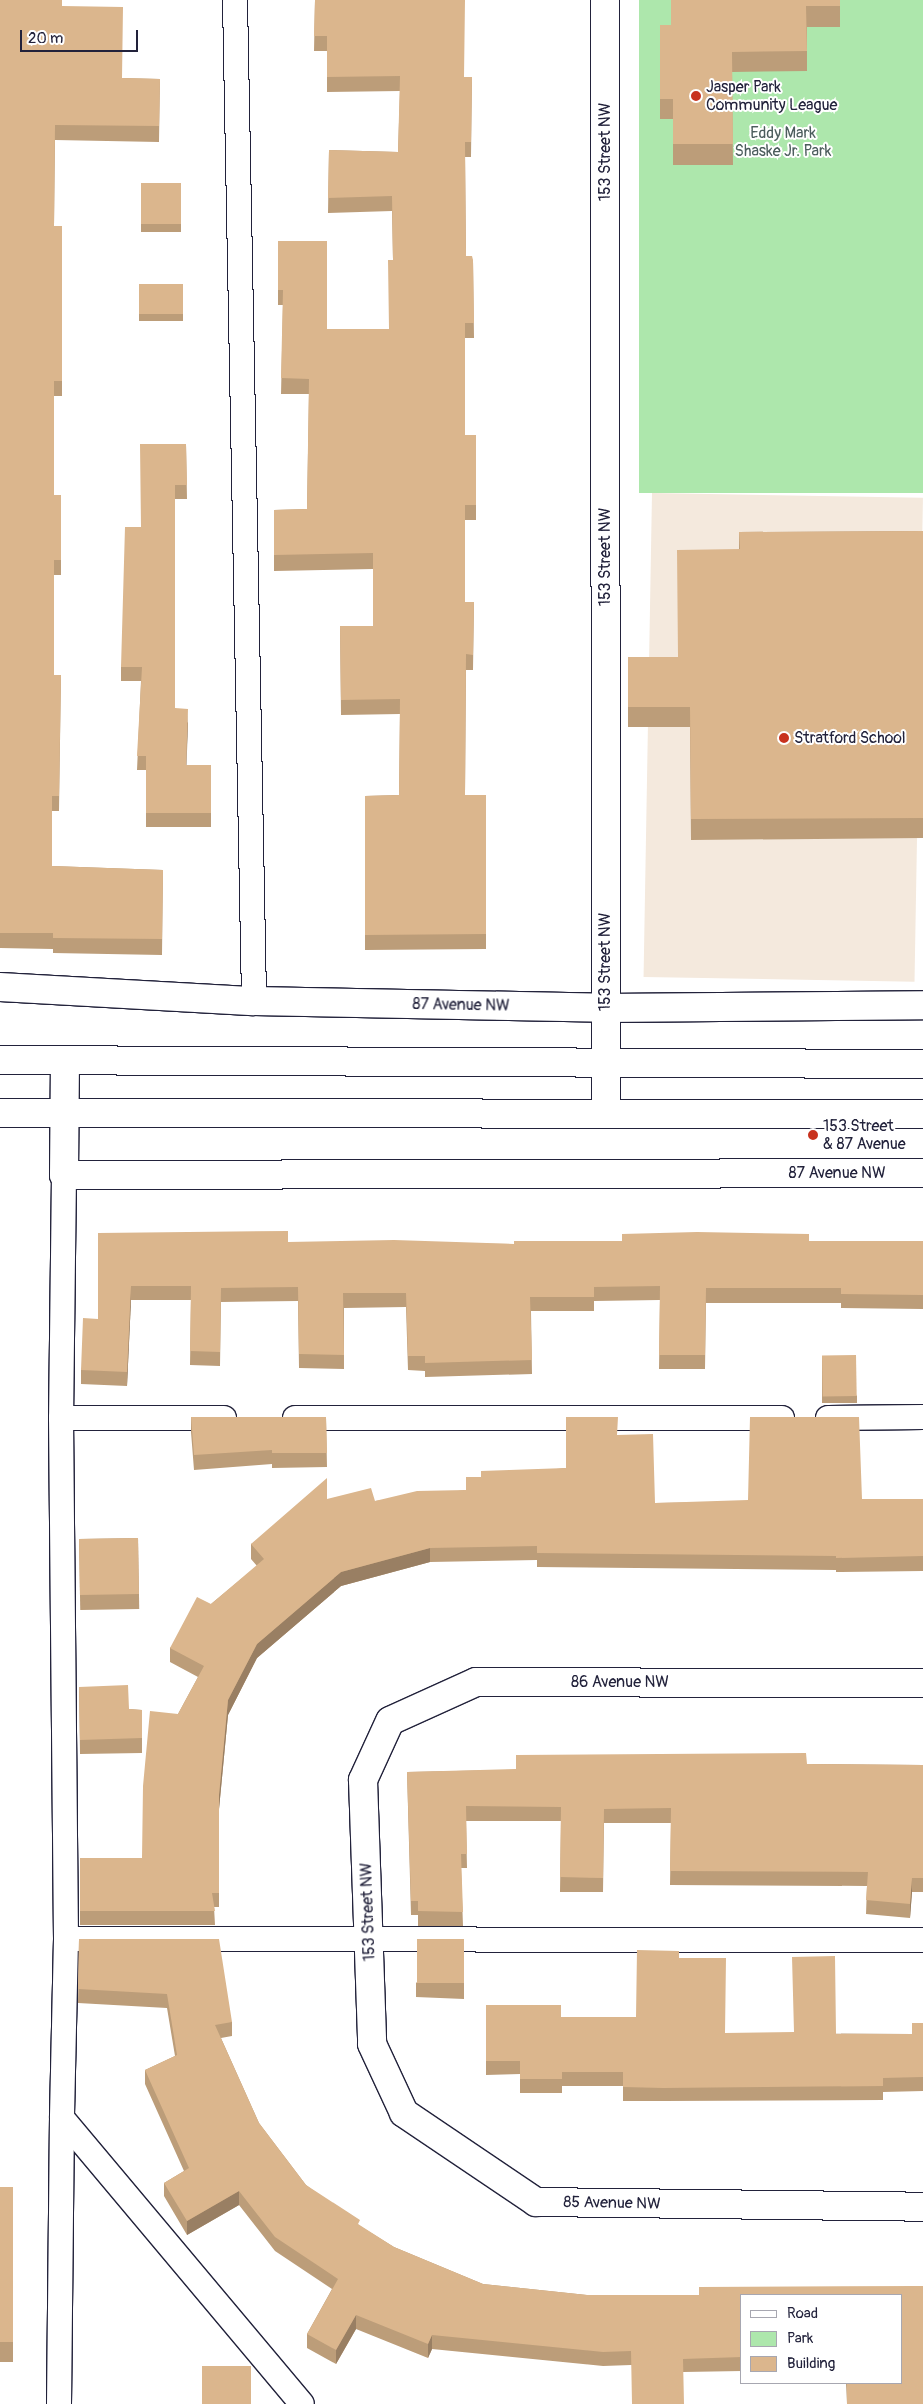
<!DOCTYPE html>
<style>
body{margin:0}
#map{position:relative;width:923px;height:2404px;overflow:hidden;background:#fff;font-family:Pangolin,sans-serif}
div>[style]{position:absolute}
.built>*{inset:0;background:#f4e9dd;transform-origin:0 0}
.green>*{inset:0;background:#ade7ac;transform-origin:0 0}
.roads{filter:drop-shadow(1px 0 #22223b) drop-shadow(-1px 0 #22223b) drop-shadow(0 1px #22223b) drop-shadow(0 -1px #22223b)}
.lane>*{height:24px;margin:-12px;padding:0 12px;transform-origin:12px;border-radius:12px;background:#fff}
.street>*{height:28px;margin:-14px;padding:0 14px;transform-origin:14px;border-radius:14px;background:#fff}
.secondary>*{height:28px;margin:-14px;padding:0 14px;transform-origin:14px;border-radius:14px;background:#fff}
.wall>*{inset:0;background:#bc9d79;transform-origin:0 0}
.shaded-wall>*{inset:0;background:#997f63}
.building>*{inset:0;background:#dbb68d;transform-origin:0 0}
.dots>*{width:14px;height:14px;translate:-50% -50%;box-sizing:border-box;border:2px solid #fff;border-radius:50%}
span{translate:-50% -50%;white-space:nowrap;text-align:center;line-height:1.15;-webkit-text-stroke:4px #fff;paint-order:stroke}
.poi-label{font-size:16px;color:#22223b}
.left{translate:0 -50%;text-align:left}
.park-label{font-size:16px;color:#4c5d5d}
.street-label{font-size:16px;color:#22223b}
.legend{position:absolute;left:740px;top:2294px;width:162px;height:90px;box-sizing:border-box;background:#fff;border:1px solid #a7a7b1;margin:0;padding:6px 9px;list-style:none;font-size:15px;color:#22223b}
.legend li{display:flex;align-items:center;gap:10px;height:25px}
.legend b{width:25px;border:1px solid #a7a7b1}
.scale{position:absolute;left:20px;top:30px;width:118px;height:22px;box-sizing:border-box;border:2px solid #22223b;border-top:0;padding-left:6px;font-size:15px;line-height:18px;white-space:nowrap;color:#22223b;-webkit-text-stroke:4px #fff;paint-order:stroke}
</style>
<div id="map">
<div class="built">
<div style="left:652px;top:493px;width:271px;height:484px;rotate:1deg"></div>
</div>
<div class="green">
<div style="left:639px;top:0;width:284px;height:493px"></div>
</div>
<div class="roads">
<div class="lane">
<div style="left:235px;top:0;width:1001px;rotate:88.91deg"></div>
<div style="left:64px;top:1175px;width:243px;rotate:90.7deg"></div>
<div style="left:61px;top:1418px;width:521px;rotate:89.45deg"></div>
<div style="left:66px;top:1939px;width:179px;rotate:91.3deg"></div>
<div style="left:62px;top:2118px;width:373px;rotate:50deg"></div>
<div style="left:61px;top:1418px;width:163px"></div>
<div style="left:295px;top:1418px;width:487px"></div>
<div style="left:828px;top:1418px;width:95px;rotate:-0.6deg"></div>
<div style="left:66px;top:1939px;width:857px;rotate:0.07deg"></div>
<div style="left:59px;top:2404px;width:286px;rotate:-89.4deg"></div>
</div>
<div class="street">
<div style="left:605px;top:0;width:1114px;rotate:89.95deg"></div>
<div style="left:0;top:987px;width:254px;rotate:3.2deg"></div>
<div style="left:254px;top:1001px;width:351px;rotate:1.1deg"></div>
<div style="left:605px;top:1008px;width:318px;rotate:-0.5deg"></div>
<div style="left:65px;top:1060px;width:115px;rotate:90.5deg"></div>
<div style="left:64px;top:1175px;width:859px;rotate:-0.13deg"></div>
<div style="left:923px;top:1683px;width:447px;rotate:-179.9deg"></div>
<div style="left:476px;top:1682px;width:94px;rotate:155.6deg"></div>
<div style="left:390px;top:1721px;width:65px;rotate:114.6deg"></div>
<div style="left:363px;top:1780px;width:264px;rotate:88deg"></div>
<div style="left:372px;top:2044px;width:76px;rotate:65.1deg"></div>
<div style="left:404px;top:2113px;width:159px;rotate:34deg"></div>
<div style="left:536px;top:2202px;width:387px;rotate:0.7deg"></div>
</div>
<div class="secondary">
<div style="left:0;top:1060px;width:923px;rotate:0.25deg"></div>
<div style="left:0;top:1113px;width:923px;rotate:0.06deg"></div>
</div>
</div>
<div class="wall">
<div style="clip-path:polygon(0 0,62px 6px,122px 78px,160px 79px,159px 142px,55px 140px,54px 226px,62px 330px,62px 396px,54px 396px,54px 495px,61px 495px,61px 575px,54px 575px,54px 675px,61px 675px,59px 811px,52px 811px,52px 866px,163px 870px,162px 955px,53px 953px,53px 949px,0 948px)"></div>
<div style="clip-path:polygon(315px 0,464px 77px,472px 77px,471px 157px,465px 157px,466px 256px,473px 260px,474px 338px,465px 338px,465px 435px,476px 435px,476px 520px,465px 520px,465px 602px,474px 602px,473px 670px,466px 670px,465px 795px,486px 795px,486px 949px,365px 950px,365px 796px,399px 795px,400px 714px,341px 715px,340px 626px,373px 626px,373px 569px,274px 571px,274px 510px,307px 509px,309px 394px,281px 394px,283px 305px,278px 305px,278px 241px,327px 329px,389px 329px,393px 260px,392px 211px,328px 213px,329px 150px,398px 152px,400px 91px,327px 92px,327px 51px,314px 51px)"></div>
<div style="clip-path:polygon(840px 0,840px 27px,807px 27px,807px 71px,732px 72px,733px 165px,673px 165px,673px 119px,660px 119px,660px 25px,671px 25px)"></div>
<div style="left:141px;top:183px;width:40px;height:49px"></div>
<div style="left:139px;top:284px;width:44px;height:37px"></div>
<div style="clip-path:polygon(186px 444px,187px 499px,175px 499px,175px 708px,188px 723px,186px 765px,211px 765px,211px 827px,146px 827px,146px 770px,137px 770px,141px 681px,121px 681px,121px 667px)"></div>
<div style="clip-path:polygon(923px 531px,923px 838px,691px 840px,690px 727px,628px 727px,628px 657px,678px 657px,739px 549px,739px 532px)"></div>
<div style="clip-path:polygon(98px 1233px,288px 1242px,514px 1244px,809px 1241px,923px 1241px,923px 1309px,841px 1308px,841px 1303px,706px 1303px,705px 1369px,659px 1369px,660px 1300px,594px 1301px,594px 1311px,531px 1311px,532px 1374px,425px 1377px,425px 1371px,408px 1370px,406px 1307px,344px 1308px,344px 1369px,299px 1368px,298px 1301px,221px 1302px,220px 1366px,190px 1365px,191px 1300px,131px 1300px,127px 1386px,81px 1384px,81px 1370px,98px 1319px)"></div>
<div style="clip-path:polygon(822px 1356px,857px 1396px,857px 1403px,822px 1403px)"></div>
<div style="clip-path:polygon(191px 1417px,326px 1417px,327px 1467px,272px 1468px,272px 1464px,194px 1470px,191px 1432px)"></div>
<div style="clip-path:polygon(618px 1435px,655px 1503px,923px 1499px,923px 1571px,836px 1572px,836px 1570px,537px 1567px,537px 1560px,430px 1562px,341px 1586px,257px 1658px,228px 1715px,219px 1809px,219px 1907px,214px 1907px,215px 1925px,80px 1925px,80px 1858px,142px 1858px,178px 1714px,198px 1677px,170px 1662px,170px 1648px,211px 1604px,257px 1566px,251px 1559px,251px 1544px,327px 1499px,375px 1501px,466px 1490px,466px 1477px,481px 1477px,566px 1468px)"></div>
<div style="left:138px;top:1538px;width:71px;height:59px;rotate:89deg"></div>
<div style="clip-path:polygon(79px 1687px,129px 1709px,142px 1710px,142px 1753px,80px 1754px)"></div>
<div style="clip-path:polygon(807px 1764px,923px 1765px,923px 1892px,912px 1892px,910px 1918px,866px 1914px,867px 1886px,670px 1885px,671px 1823px,604px 1823px,603px 1892px,560px 1892px,561px 1821px,466px 1821px,467px 1868px,461px 1868px,463px 1926px,418px 1926px,418px 1915px,411px 1915px,407px 1772px)"></div>
<div style="clip-path:polygon(79px 1939px,232px 2022px,232px 2036px,221px 2038px,259px 2123px,306px 2185px,360px 2226px,394px 2247px,483px 2284px,587px 2295px,699px 2295px,923px 2286px,923px 2404px,847px 2404px,846px 2383px,902px 2383px,902px 2295px,742px 2295px,742px 2371px,683px 2372px,631px 2365px,603px 2366px,432px 2349px,428px 2358px,356px 2329px,336px 2364px,307px 2348px,307px 2334px,332px 2289px,275px 2251px,239px 2205px,187px 2235px,164px 2196px,164px 2183px,184px 2171px,145px 2084px,145px 2070px,175px 2056px,167px 2008px,78px 2003px)"></div>
<div style="clip-path:polygon(464px 1939px,464px 1999px,416px 1997px,416px 1983px)"></div>
<div style="clip-path:polygon(679px 1958px,725px 2033px,912px 2034px,923px 2023px,923px 2091px,883px 2092px,883px 2100px,663px 2101px,623px 2101px,623px 2086px,562px 2086px,562px 2093px,520px 2093px,520px 2074px,486px 2075px,486px 2005px,561px 2017px,636px 2017px)"></div>
<div style="left:0;top:2187px;width:13px;height:175px"></div>
</div>
<div class="shaded-wall">
<div style="clip-path:polygon(188px 709px,188px 723px,186px 779px,186px 765px)"></div>
<div style="clip-path:polygon(131px 1286px,131px 1300px,127px 1386px,127px 1372px)"></div>
<div style="clip-path:polygon(430px 1548px,430px 1562px,341px 1586px,257px 1658px,228px 1715px,219px 1809px,219px 1907px,219px 1795px,228px 1700px,257px 1644px,341px 1572px)"></div>
<div style="clip-path:polygon(912px 1878px,912px 1892px,910px 1918px,910px 1904px)"></div>
<div style="clip-path:polygon(239px 2191px,239px 2205px,187px 2235px,187px 2221px)"></div>
<div style="clip-path:polygon(356px 2315px,356px 2329px,336px 2364px,336px 2350px)"></div>
<div style="clip-path:polygon(432px 2335px,432px 2349px,428px 2358px,428px 2344px)"></div>
</div>
<div class="building">
<div style="clip-path:polygon(0 0,62px 0,62px 6px,123px 7px,122px 78px,160px 79px,159px 126px,55px 125px,54px 226px,62px 226px,62px 381px,54px 381px,54px 495px,61px 495px,61px 560px,54px 560px,54px 675px,61px 675px,59px 796px,52px 796px,52px 866px,163px 870px,162px 939px,53px 938px,53px 933px,0 933px)"></div>
<div style="clip-path:polygon(315px 0,465px 0,464px 77px,472px 77px,471px 142px,465px 142px,466px 256px,472px 256px,473px 260px,474px 323px,465px 323px,465px 435px,476px 435px,476px 505px,465px 505px,465px 602px,474px 602px,473px 655px,466px 654px,465px 795px,486px 795px,486px 934px,365px 935px,365px 796px,399px 795px,400px 699px,341px 700px,340px 626px,373px 626px,373px 553px,274px 555px,274px 510px,307px 509px,309px 379px,281px 378px,283px 290px,278px 290px,278px 241px,327px 241px,327px 329px,389px 329px,388px 260px,393px 260px,392px 196px,328px 198px,329px 150px,398px 152px,400px 76px,327px 77px,327px 36px,314px 36px)"></div>
<div style="clip-path:polygon(671px 0,840px 0,840px 6px,806px 6px,807px 51px,732px 52px,733px 144px,673px 144px,673px 99px,660px 99px,660px 25px,671px 25px)"></div>
<div style="left:141px;top:183px;width:40px;height:41px"></div>
<div style="left:139px;top:284px;width:44px;height:30px"></div>
<div style="clip-path:polygon(140px 444px,186px 444px,187px 485px,175px 485px,175px 708px,188px 709px,186px 765px,211px 765px,211px 813px,146px 813px,146px 756px,137px 756px,142px 667px,121px 667px,125px 527px,141px 527px)"></div>
<div style="clip-path:polygon(923px 531px,923px 818px,691px 819px,690px 707px,628px 707px,628px 657px,678px 657px,677px 550px,740px 549px,739px 532px)"></div>
<div style="clip-path:polygon(288px 1231px,288px 1242px,394px 1240px,514px 1244px,514px 1241px,622px 1241px,622px 1234px,697px 1232px,809px 1234px,809px 1241px,923px 1241px,923px 1295px,841px 1294px,841px 1288px,706px 1288px,705px 1355px,659px 1355px,660px 1286px,594px 1287px,594px 1297px,530px 1297px,532px 1360px,425px 1363px,425px 1356px,408px 1356px,406px 1293px,343px 1293px,344px 1355px,299px 1354px,298px 1287px,221px 1288px,220px 1352px,190px 1351px,191px 1286px,131px 1286px,127px 1372px,81px 1370px,83px 1318px,98px 1319px,98px 1233px)"></div>
<div style="left:856px;top:1355px;width:41px;height:34px;rotate:89deg"></div>
<div style="clip-path:polygon(191px 1417px,326px 1417px,327px 1453px,272px 1453px,272px 1450px,194px 1455px)"></div>
<div style="clip-path:polygon(566px 1417px,618px 1417px,617px 1435px,653px 1434px,655px 1503px,748px 1500px,750px 1417px,859px 1417px,862px 1499px,923px 1499px,923px 1556px,836px 1558px,836px 1556px,537px 1553px,537px 1546px,430px 1548px,341px 1572px,257px 1644px,228px 1700px,219px 1795px,219px 1893px,212px 1893px,215px 1911px,80px 1911px,80px 1858px,142px 1858px,143px 1786px,150px 1711px,178px 1714px,204px 1666px,170px 1648px,197px 1597px,211px 1604px,264px 1559px,251px 1544px,327px 1478px,327px 1499px,371px 1488px,375px 1501px,417px 1491px,466px 1490px,466px 1477px,481px 1477px,481px 1471px,566px 1468px)"></div>
<div style="left:138px;top:1538px;width:56px;height:59px;rotate:89deg"></div>
<div style="clip-path:polygon(128px 1685px,129px 1709px,142px 1710px,142px 1738px,80px 1740px,79px 1687px)"></div>
<div style="clip-path:polygon(806px 1753px,807px 1764px,923px 1765px,923px 1878px,912px 1878px,910px 1904px,866px 1900px,868px 1872px,670px 1871px,671px 1808px,604px 1809px,603px 1878px,560px 1877px,561px 1807px,466px 1806px,467px 1854px,461px 1854px,463px 1912px,418px 1911px,418px 1901px,411px 1901px,407px 1772px,516px 1769px,516px 1755px)"></div>
<div style="clip-path:polygon(79px 1939px,219px 1939px,232px 2022px,215px 2025px,259px 2123px,306px 2185px,360px 2220px,358px 2224px,394px 2247px,483px 2284px,587px 2295px,699px 2295px,699px 2287px,923px 2286px,923px 2404px,847px 2404px,847px 2383px,902px 2383px,902px 2295px,742px 2295px,742px 2357px,683px 2359px,684px 2404px,632px 2404px,631px 2351px,603px 2352px,432px 2335px,428px 2344px,356px 2315px,336px 2350px,307px 2334px,338px 2279px,275px 2237px,239px 2191px,187px 2221px,164px 2183px,189px 2168px,145px 2070px,177px 2055px,167px 1994px,78px 1989px)"></div>
<div style="left:417px;top:1939px;width:47px;height:44px"></div>
<div style="clip-path:polygon(637px 1950px,679px 1951px,679px 1958px,726px 1958px,725px 2033px,794px 2032px,792px 1957px,835px 1956px,836px 2034px,912px 2034px,912px 2023px,923px 2023px,923px 2077px,883px 2078px,883px 2086px,663px 2088px,623px 2087px,623px 2072px,562px 2072px,562px 2079px,520px 2079px,520px 2061px,486px 2061px,486px 2005px,561px 2005px,561px 2017px,636px 2017px)"></div>
<div style="left:0;top:2187px;width:13px;height:155px"></div>
<div style="left:202px;top:2366px;width:49px;height:38px"></div>
</div>
<div class="dots">
<div style="left:696px;top:96px;background:#c8321e"></div>
<div style="left:784px;top:738px;background:#c8321e"></div>
<div style="left:813px;top:1135px;background:#c8321e"></div>
</div>
<div class="poi-label">
<span class="left" style="left:706px;top:96px">Jasper Park<br>Community League</span>
<span class="left" style="left:794px;top:738px">Stratford School</span>
<span class="left" style="left:823px;top:1135px">153 Street<br>&amp; 87 Avenue</span>
</div>
<div class="park-label">
<span style="left:783px;top:142px">Eddy Mark<br>Shaske Jr. Park</span>
</div>
<div class="street-label">
<span style="left:605px;top:152px;rotate:-90deg">153 Street NW</span>
<span style="left:605px;top:557px;rotate:-90deg">153 Street NW</span>
<span style="left:605px;top:962px;rotate:-90deg">153 Street NW</span>
<span style="left:461px;top:1005px;rotate:1deg">87 Avenue NW</span>
<span style="left:837px;top:1173px">87 Avenue NW</span>
<span style="left:620px;top:1682px">86 Avenue NW</span>
<span style="left:368px;top:1912px;rotate:-92deg">153 Street NW</span>
<span style="left:612px;top:2203px;rotate:1deg">85 Avenue NW</span>
</div>
<ul class="legend">
<li><b style="height:6px;background:#fff"></b>Road</li>
<li><b style="height:14px;background:#ade7ac"></b>Park</li>
<li><b style="height:14px;background:#dbb68d"></b>Building</li>
</ul>
<div class="scale">20 m</div>
</div>
